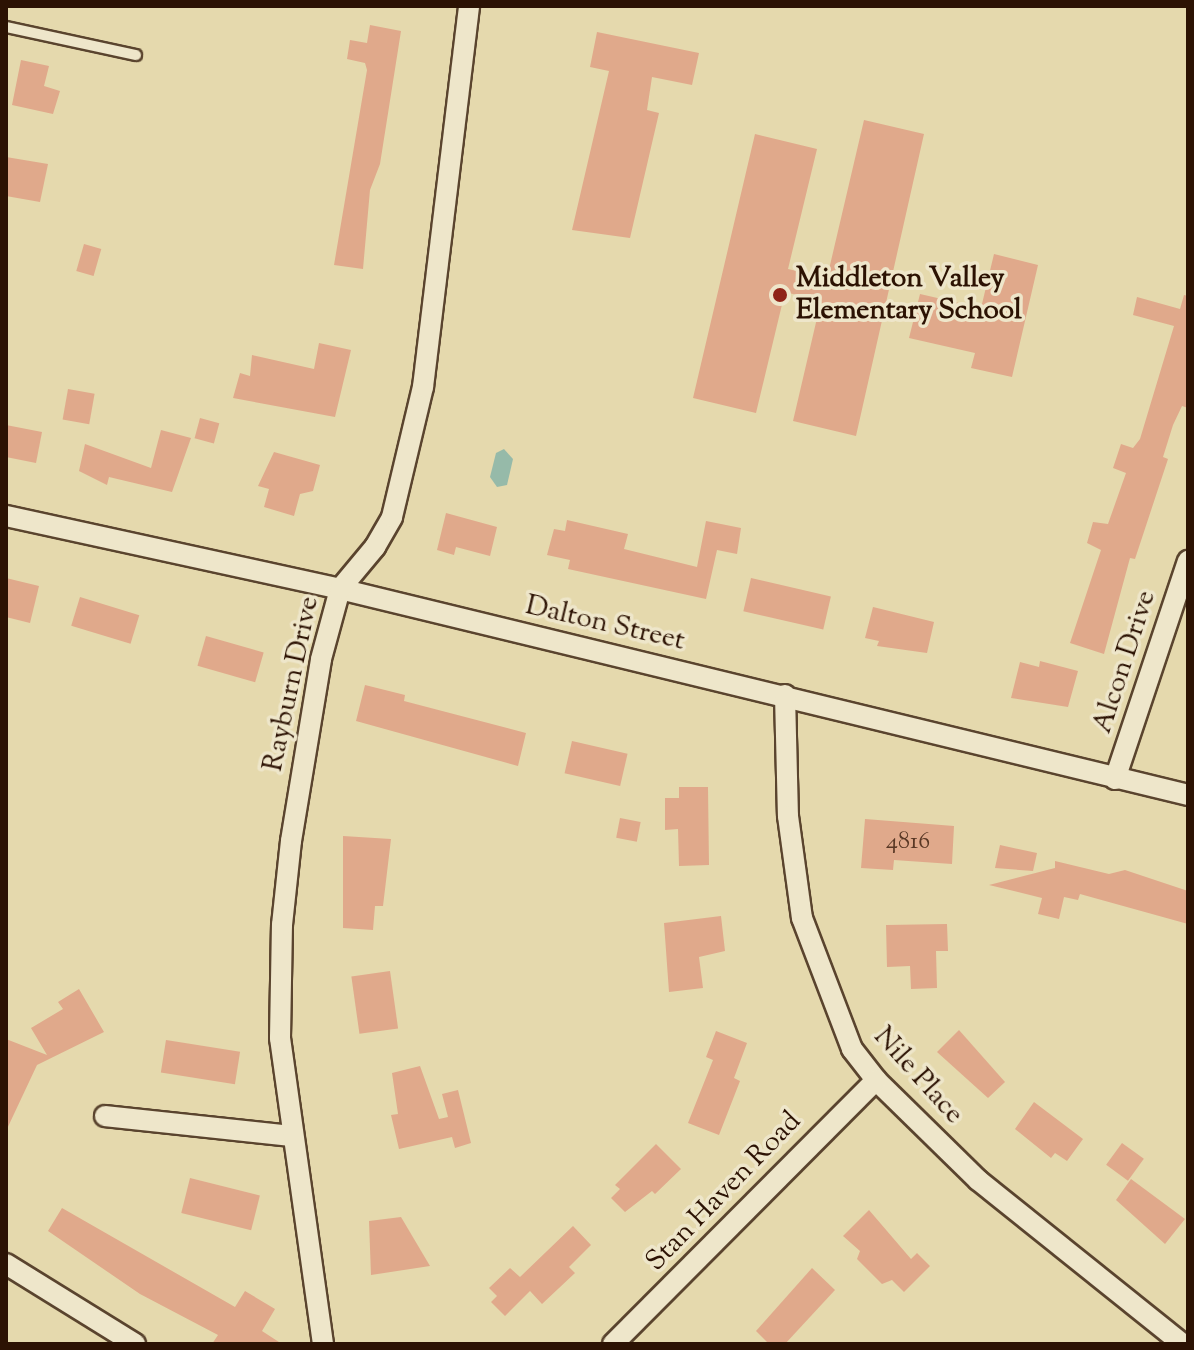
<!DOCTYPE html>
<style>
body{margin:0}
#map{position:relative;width:1194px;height:1350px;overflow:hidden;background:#e5d9ad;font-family:"Sorts Mill Goudy",serif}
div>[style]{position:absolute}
.water>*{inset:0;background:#96baa9}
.building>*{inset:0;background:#e0a98b;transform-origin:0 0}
.roads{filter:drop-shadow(2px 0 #5a442e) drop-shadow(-2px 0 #5a442e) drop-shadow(0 2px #5a442e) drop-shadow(0 -2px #5a442e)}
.lane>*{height:10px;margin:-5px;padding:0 5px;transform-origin:5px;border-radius:5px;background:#eee6ca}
.street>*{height:20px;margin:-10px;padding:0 10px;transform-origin:10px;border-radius:10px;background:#eee6ca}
.dots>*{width:22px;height:22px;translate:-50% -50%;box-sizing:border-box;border:4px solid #eee6ca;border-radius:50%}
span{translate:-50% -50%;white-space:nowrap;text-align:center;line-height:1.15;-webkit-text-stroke:7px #eee6ca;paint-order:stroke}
.number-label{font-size:24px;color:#593825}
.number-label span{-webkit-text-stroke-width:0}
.poi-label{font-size:28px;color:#2c1203;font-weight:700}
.left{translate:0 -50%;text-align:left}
.street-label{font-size:28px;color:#2c1203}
.frame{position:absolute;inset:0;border:8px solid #2c1203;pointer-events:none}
</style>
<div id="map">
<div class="water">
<div style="clip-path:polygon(504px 449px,513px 459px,507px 485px,497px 487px,490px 477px,496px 453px)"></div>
</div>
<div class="building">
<div style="clip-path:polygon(370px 25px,401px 31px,380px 164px,370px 190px,363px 269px,334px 265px,367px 70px,365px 63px,347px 59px,350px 40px,367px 43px)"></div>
<div style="clip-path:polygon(597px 32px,699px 53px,692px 85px,652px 77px,647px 110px,659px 113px,630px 238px,572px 230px,609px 71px,590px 67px)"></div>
<div style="clip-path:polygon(21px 60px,49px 66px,44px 86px,60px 91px,53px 114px,12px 105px)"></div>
<div style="clip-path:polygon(864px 120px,924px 134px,856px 436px,793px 421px,821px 301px,785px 292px,756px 413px,693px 398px,755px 134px,817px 149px,788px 269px,827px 278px)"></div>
<div style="clip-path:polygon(6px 157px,48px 164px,40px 202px,6px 196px)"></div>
<div style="left:84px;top:244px;width:18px;height:28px;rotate:16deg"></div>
<div style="clip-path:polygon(994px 254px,1038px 265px,1012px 377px,971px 368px,975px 353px,909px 338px,920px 294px,981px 308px)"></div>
<div style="clip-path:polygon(1184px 295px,1188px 296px,1188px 408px,1182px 406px,1173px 425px,1163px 457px,1168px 459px,1135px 559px,1130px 558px,1104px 654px,1070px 643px,1101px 550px,1087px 543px,1093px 522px,1108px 524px,1126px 473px,1113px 468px,1121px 444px,1133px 448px,1140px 439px,1174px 326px,1133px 315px,1137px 297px,1180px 309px)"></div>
<div style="clip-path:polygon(319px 343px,351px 350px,335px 417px,233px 398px,240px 373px,250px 376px,252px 355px,314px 369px)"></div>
<div style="left:68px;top:389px;width:27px;height:31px;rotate:10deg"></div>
<div style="left:200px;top:418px;width:20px;height:21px;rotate:15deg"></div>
<div style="clip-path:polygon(6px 425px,42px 432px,36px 463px,6px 457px)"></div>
<div style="clip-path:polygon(161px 430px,191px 438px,172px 492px,109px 477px,107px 485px,79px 471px,85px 444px,151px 468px)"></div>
<div style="clip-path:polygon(274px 452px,320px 465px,313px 491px,300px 494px,294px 516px,264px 507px,269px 489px,258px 486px)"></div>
<div style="clip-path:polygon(446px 513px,497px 527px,490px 556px,456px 547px,454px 555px,437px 550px)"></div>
<div style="clip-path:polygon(567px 520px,628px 534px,624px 549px,697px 567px,706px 521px,741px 528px,737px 554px,717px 550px,706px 599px,568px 569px,570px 560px,547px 555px,554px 529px,565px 531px)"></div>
<div style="clip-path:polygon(6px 578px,39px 586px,30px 623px,6px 617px)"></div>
<div style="left:751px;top:578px;width:82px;height:34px;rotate:13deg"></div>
<div style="left:80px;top:597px;width:62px;height:30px;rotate:17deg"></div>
<div style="clip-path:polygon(873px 607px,934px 622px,927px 653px,877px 646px,879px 641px,865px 638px)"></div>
<div style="left:206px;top:636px;width:60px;height:31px;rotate:16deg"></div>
<div style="clip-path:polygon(1040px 661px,1078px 671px,1068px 707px,1011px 698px,1020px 662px,1039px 667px)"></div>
<div style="clip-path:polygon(365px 685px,405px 695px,404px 701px,526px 733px,518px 766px,356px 721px)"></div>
<div style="left:572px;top:741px;width:57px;height:33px;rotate:13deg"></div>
<div style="clip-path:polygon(679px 787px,708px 787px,709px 865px,679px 866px,678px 829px,665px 830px,665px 798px,679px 798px)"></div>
<div style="left:620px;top:818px;width:21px;height:20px;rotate:11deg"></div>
<div style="clip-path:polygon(865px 819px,954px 826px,952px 864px,894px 860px,893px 870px,861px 868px)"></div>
<div style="clip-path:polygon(343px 836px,391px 839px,383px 906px,375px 906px,373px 930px,343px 928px)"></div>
<div style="clip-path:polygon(1000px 845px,1037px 853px,1033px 871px,995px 868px)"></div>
<div style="clip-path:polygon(1055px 861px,1109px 874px,1125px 870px,1188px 891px,1188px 924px,1080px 894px,1078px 900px,1064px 897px,1059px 919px,1038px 914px,1042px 898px,989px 885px,1055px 868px)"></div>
<div style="clip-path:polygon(721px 916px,725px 951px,699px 957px,703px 988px,669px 992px,664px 923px)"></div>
<div style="clip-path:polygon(947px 924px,948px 951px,936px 951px,937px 988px,911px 989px,910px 966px,887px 967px,886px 925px)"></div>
<div style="left:390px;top:971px;width:58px;height:39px;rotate:82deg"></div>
<div style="clip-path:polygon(79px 989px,104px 1032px,37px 1065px,6px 1131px,6px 1039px,47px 1055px,31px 1028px,63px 1009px,58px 1002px)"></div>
<div style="clip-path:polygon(959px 1030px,1005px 1082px,988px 1098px,937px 1052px)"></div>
<div style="clip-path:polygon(716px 1031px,747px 1043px,734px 1078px,740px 1081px,719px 1135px,688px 1123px,713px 1060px,706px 1057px)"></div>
<div style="left:166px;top:1040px;width:75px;height:33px;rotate:9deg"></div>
<div style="clip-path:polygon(420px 1066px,439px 1119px,448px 1117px,442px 1094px,458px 1090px,471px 1143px,455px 1148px,452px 1137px,399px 1149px,391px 1115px,398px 1114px,392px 1073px)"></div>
<div style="clip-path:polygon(1034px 1102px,1083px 1139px,1067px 1161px,1055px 1153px,1051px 1158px,1015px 1129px)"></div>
<div style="left:1122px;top:1143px;width:27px;height:27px;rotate:36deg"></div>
<div style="clip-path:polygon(656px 1144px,681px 1169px,655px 1194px,652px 1191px,625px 1212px,611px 1198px,620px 1189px,615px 1185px)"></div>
<div style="left:190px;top:1178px;width:72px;height:36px;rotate:14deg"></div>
<div style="clip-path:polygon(1131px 1179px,1185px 1219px,1165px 1244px,1116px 1200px)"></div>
<div style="clip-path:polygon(62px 1208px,235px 1307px,245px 1291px,275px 1309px,262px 1331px,282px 1344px,212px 1344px,218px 1335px,140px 1294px,48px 1231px)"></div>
<div style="clip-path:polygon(869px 1210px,911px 1259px,917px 1253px,930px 1266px,904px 1292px,892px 1280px,882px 1284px,857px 1259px,860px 1251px,843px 1236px)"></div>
<div style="clip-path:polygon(401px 1217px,430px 1266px,371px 1275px,369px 1221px)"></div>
<div style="clip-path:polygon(573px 1226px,591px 1245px,569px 1267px,575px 1273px,542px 1304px,530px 1291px,505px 1316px,491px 1302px,497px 1296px,489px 1288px,510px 1268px,520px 1277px)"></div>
<div style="clip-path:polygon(812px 1268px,835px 1290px,785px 1344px,769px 1344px,756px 1331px)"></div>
</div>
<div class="roads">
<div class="lane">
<div style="left:6px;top:27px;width:133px;rotate:12.2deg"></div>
</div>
<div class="street">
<div style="left:6px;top:516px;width:342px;rotate:12.3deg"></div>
<div style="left:340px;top:589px;width:873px;rotate:13.65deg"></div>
<div style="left:785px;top:695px;width:121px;rotate:88.6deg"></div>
<div style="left:788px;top:816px;width:103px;rotate:82.2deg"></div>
<div style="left:802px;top:918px;width:140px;rotate:69.1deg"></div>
<div style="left:852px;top:1049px;width:39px;rotate:52deg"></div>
<div style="left:876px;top:1080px;width:143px;rotate:44.4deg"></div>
<div style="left:978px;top:1180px;width:263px;rotate:38.7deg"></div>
<div style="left:1115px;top:779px;width:230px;rotate:-71.5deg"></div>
<div style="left:105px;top:1116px;width:187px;rotate:6.1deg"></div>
<div style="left:6px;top:1264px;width:152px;rotate:31.8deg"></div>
<div style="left:323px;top:1344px;width:309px;rotate:-98deg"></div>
<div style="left:280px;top:1038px;width:113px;rotate:-89deg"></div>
<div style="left:282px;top:925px;width:84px;rotate:-83.9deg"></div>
<div style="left:291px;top:841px;width:184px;rotate:-80.6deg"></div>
<div style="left:321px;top:659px;width:73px;rotate:-74.8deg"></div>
<div style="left:340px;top:589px;width:55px;rotate:-50.2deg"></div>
<div style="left:375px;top:547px;width:34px;rotate:-60deg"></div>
<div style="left:392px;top:517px;width:134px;rotate:-76.6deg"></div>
<div style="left:423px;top:387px;width:384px;rotate:-83.1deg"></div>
<div style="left:613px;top:1344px;width:373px;rotate:-45.1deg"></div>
</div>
</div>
<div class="dots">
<div style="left:780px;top:295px;background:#8f2418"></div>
</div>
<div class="number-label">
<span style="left:908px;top:843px">4816</span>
</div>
<div class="poi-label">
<span class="left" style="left:796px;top:295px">Middleton Valley<br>Elementary School</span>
</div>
<div class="street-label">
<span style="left:605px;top:624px;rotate:13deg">Dalton Street</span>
<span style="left:1125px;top:662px;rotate:-72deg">Alcon Drive</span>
<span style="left:292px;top:684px;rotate:-78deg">Rayburn Drive</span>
<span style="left:918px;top:1076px;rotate:48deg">Nile Place</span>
<span style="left:724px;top:1192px;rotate:-46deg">Stan Haven Road</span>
</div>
<div class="frame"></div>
</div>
